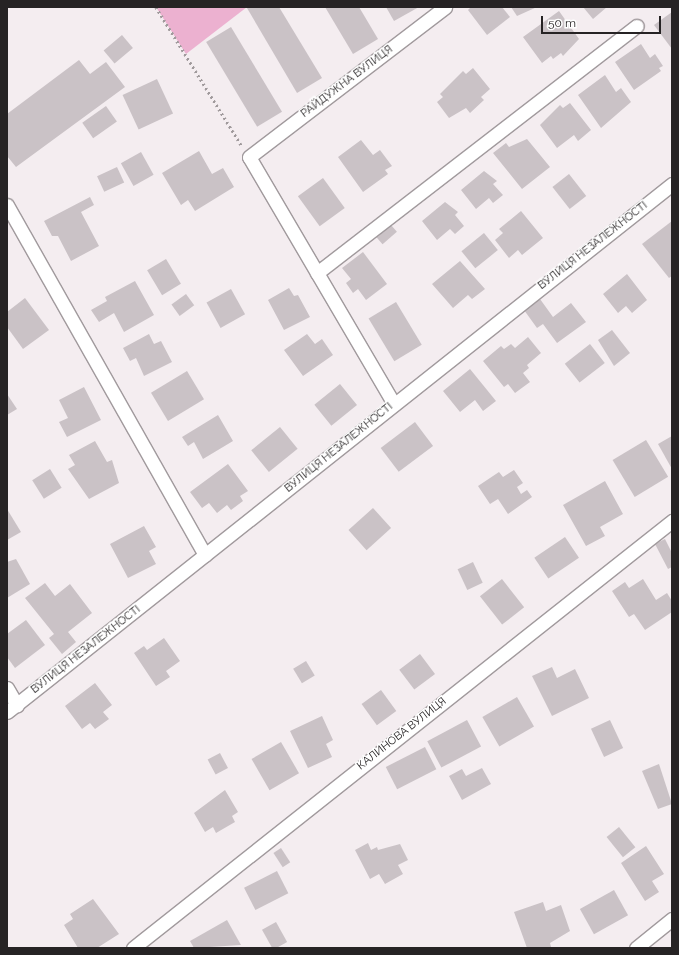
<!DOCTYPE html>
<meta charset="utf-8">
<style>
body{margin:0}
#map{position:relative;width:679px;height:955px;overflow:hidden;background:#f4edf0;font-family:Raleway,sans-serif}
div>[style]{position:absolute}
.green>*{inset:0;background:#ecb1d0}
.building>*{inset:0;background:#cac2c6;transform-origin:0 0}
.path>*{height:2.5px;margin-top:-1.25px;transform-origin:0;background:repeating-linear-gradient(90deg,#a09a9c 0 2px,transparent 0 5px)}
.roads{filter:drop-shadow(1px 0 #a19a9d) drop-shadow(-1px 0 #a19a9d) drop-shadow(0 1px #a19a9d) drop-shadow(0 -1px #a19a9d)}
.minor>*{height:13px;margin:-6.5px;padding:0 6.5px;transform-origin:6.5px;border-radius:6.5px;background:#fff}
span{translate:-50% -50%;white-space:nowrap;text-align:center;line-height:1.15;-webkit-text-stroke:3px #fff;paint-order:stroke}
.street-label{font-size:11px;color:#262324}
.frame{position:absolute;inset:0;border:8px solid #262324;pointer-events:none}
.scale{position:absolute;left:541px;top:16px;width:120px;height:18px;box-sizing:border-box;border:2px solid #262324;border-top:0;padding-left:5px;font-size:12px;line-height:14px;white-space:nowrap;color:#262324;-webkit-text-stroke:3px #fff;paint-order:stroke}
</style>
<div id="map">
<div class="green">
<div style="clip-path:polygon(156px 7px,247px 7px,186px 54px)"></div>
</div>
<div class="building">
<div style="clip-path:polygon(279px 7px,322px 78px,297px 93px,247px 8px)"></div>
<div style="clip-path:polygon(325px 7px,359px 7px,378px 39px,353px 54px)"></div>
<div style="clip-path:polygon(386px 7px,419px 7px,394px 21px)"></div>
<div style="clip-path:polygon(471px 7px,502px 7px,510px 17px,487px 35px,468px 10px)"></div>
<div style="clip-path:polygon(511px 7px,537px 7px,517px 16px)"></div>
<div style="clip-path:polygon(583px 7px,607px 7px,593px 19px)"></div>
<div style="clip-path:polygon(559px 11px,579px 39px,563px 56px,561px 53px,553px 59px,551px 56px,542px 63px,523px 37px)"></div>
<div style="clip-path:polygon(672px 12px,672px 49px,654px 25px)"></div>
<div style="left:231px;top:27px;width:99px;height:29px;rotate:59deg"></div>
<div style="left:122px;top:35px;width:17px;height:24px;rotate:50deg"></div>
<div style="clip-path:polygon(641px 44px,650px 58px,655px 54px,663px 66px,659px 68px,661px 71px,634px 90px,615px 62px)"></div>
<div style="clip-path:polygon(79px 60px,90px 74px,106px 62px,125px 87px,16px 167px,7px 156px,7px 114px)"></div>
<div style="clip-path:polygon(473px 68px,490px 89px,481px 97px,484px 100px,470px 113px,466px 108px,449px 118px,437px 102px,443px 97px,440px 94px,463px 71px,466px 74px)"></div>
<div style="clip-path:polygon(605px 75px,616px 92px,621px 88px,631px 102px,601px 128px,578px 95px)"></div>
<div style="left:157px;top:79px;width:38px;height:38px;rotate:65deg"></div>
<div style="clip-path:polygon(570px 103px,591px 130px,578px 141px,574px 135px,557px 148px,540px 125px,560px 105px,563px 108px)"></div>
<div style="left:106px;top:106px;width:19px;height:29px;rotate:55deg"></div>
<div style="clip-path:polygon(527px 139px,550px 167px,522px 189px,493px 153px,506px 143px,509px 147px)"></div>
<div style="clip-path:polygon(361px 140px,373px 155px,380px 150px,392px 166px,385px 170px,388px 174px,363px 192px,338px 157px)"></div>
<div style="clip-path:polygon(199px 151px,212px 174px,223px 168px,234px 187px,195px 211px,188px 200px,181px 205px,162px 173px)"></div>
<div style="left:141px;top:152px;width:26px;height:23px;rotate:61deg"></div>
<div style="left:117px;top:167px;width:17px;height:22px;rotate:65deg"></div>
<div style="clip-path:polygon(484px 171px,497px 181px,493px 184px,503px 195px,493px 203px,489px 198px,476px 209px,461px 190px)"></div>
<div style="left:569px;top:174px;width:28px;height:21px;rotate:52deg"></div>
<div style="left:323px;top:178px;width:37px;height:31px;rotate:54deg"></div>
<div style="clip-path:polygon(90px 197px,94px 205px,81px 212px,99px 246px,71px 261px,58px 236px,52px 236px,44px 221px)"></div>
<div style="clip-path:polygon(445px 202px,458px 212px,455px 215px,464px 226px,455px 234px,450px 229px,437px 240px,422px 221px)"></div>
<div style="clip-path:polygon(521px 211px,543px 238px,522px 255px,518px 250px,509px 258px,495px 240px,503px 233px,499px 229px)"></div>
<div style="clip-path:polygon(672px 221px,672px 276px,669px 278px,642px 244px)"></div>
<div style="left:391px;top:225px;width:9px;height:19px;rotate:49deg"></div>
<div style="left:484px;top:233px;width:22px;height:29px;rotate:51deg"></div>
<div style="clip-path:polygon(363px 252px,387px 284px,366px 300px,358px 289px,353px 293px,346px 283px,351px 279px,342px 268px)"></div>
<div style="left:166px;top:259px;width:29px;height:22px;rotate:59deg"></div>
<div style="clip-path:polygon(460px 261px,485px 289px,472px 299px,468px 295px,453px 308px,432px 284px)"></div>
<div style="clip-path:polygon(627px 274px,647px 300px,632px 313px,626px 306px,618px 313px,603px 294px)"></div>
<div style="clip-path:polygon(135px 281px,154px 315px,124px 332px,114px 313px,99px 322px,91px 310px,107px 301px,105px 297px)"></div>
<div style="clip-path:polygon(289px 288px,294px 296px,298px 295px,310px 317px,284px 330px,268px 300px)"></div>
<div style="left:231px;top:289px;width:29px;height:28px;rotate:61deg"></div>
<div style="left:186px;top:294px;width:14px;height:18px;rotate:54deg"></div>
<div style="clip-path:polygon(25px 298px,49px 330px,23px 349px,7px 327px,7px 312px)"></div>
<div style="clip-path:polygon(540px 299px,553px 317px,571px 303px,586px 322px,557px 343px,543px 324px,537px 328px,524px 310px)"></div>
<div style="left:396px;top:302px;width:50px;height:32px;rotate:59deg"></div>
<div style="clip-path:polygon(612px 330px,630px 353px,614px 366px,598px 340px)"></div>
<div style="clip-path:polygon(149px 334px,154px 344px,161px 341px,172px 362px,144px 376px,136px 358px,130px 361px,123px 348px)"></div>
<div style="clip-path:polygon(307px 334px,315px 344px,322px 339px,333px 355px,303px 376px,284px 350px)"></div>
<div style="clip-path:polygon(528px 337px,541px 353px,527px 365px,529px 368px,523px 373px,530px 382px,515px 393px,508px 384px,504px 387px,483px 361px,501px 346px,504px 349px,511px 344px,515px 348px)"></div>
<div style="left:590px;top:344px;width:24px;height:32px;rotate:52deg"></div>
<div style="clip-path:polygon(470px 369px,496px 401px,483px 411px,475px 400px,460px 412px,443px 391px)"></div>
<div style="left:187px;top:371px;width:33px;height:42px;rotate:59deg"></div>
<div style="left:340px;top:384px;width:27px;height:33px;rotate:51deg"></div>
<div style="clip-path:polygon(84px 387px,101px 420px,67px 437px,59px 422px,68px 418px,59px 400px)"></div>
<div style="clip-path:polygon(7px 394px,17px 409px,7px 415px)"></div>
<div style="clip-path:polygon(218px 415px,233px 441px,203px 459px,194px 442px,188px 446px,182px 437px)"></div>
<div style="left:415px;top:422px;width:30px;height:43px;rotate:53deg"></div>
<div style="left:280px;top:427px;width:28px;height:37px;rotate:51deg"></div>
<div style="clip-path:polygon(672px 436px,672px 469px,658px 444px)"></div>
<div style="left:646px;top:440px;width:43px;height:39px;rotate:59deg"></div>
<div style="clip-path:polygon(95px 441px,107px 462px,112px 460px,119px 483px,89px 499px,68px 469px,75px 465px,69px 455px)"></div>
<div style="clip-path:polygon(228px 464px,248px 491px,240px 496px,243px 501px,231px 510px,227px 505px,217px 513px,209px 503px,202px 508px,190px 492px)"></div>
<div style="left:50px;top:469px;width:22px;height:21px;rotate:58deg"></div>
<div style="clip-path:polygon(514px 470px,523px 483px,517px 487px,521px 494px,527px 490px,532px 497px,508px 514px,498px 499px,490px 504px,478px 486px,499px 472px,503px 477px)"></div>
<div style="clip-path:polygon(605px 481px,623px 514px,600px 527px,605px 536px,586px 546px,563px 505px)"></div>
<div style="left:373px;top:508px;width:27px;height:33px;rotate:48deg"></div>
<div style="clip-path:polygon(7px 509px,21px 532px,7px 540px)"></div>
<div style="clip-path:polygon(144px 526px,156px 547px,149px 551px,156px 564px,128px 578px,110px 544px)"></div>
<div style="left:565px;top:537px;width:25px;height:37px;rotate:56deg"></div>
<div style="clip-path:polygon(665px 539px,672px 553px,672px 567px,668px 569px,655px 544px)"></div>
<div style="clip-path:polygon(16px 559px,30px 584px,7px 598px,7px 562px)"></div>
<div style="left:473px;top:562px;width:23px;height:17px;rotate:65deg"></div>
<div style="left:502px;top:579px;width:36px;height:28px;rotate:52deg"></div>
<div style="clip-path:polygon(643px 579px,656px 600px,667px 593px,672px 601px,672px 612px,645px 630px,634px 614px,629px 617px,612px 591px,625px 582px,629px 588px)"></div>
<div style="clip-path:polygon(45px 583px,55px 596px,70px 584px,92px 613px,68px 632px,76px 642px,62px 654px,49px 638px,54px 634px,25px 598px)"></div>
<div style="clip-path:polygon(26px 620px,45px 645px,15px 668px,7px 657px,7px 634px)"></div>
<div style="clip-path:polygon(164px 638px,180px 661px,166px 671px,170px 677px,156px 686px,134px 653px,144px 646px,147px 650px)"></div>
<div style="left:420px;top:654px;width:25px;height:26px;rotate:53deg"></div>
<div style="left:306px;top:661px;width:17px;height:15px;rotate:59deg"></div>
<div style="clip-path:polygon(552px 667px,557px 678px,575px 669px,589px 698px,552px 716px,532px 676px)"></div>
<div style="clip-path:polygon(95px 683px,112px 705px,103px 712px,109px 719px,95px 729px,90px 723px,82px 729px,65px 706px)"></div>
<div style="left:381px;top:690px;width:26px;height:24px;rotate:54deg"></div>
<div style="left:517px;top:697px;width:34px;height:40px;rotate:60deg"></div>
<div style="clip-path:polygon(322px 716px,333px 740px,326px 744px,332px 757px,308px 768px,290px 731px)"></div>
<div style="left:467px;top:720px;width:30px;height:45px;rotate:62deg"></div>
<div style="left:610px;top:720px;width:31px;height:21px;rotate:65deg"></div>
<div style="left:281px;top:742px;width:36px;height:34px;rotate:60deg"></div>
<div style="left:425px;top:747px;width:25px;height:44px;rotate:63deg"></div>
<div style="left:220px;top:753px;width:17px;height:14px;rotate:62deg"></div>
<div style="clip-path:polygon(659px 764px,672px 804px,658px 809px,642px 771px)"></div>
<div style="clip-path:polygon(482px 768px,491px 784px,462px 800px,449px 776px,462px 769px,466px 776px)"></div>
<div style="clip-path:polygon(225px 790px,238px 812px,232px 816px,235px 822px,216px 833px,213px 827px,205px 832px,194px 813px)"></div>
<div style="left:619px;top:827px;width:26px;height:16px;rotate:51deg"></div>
<div style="clip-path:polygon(368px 843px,371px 850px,377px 847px,378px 850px,400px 844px,408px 860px,398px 865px,403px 874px,385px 884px,379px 874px,370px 879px,355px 850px)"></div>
<div style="clip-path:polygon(646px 846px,664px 874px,652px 881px,659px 892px,645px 901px,621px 863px)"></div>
<div style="left:281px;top:848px;width:17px;height:9px;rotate:57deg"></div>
<div style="left:277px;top:871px;width:25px;height:37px;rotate:63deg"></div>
<div style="left:614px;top:890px;width:29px;height:39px;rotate:61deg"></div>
<div style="clip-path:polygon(93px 899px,119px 934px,97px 948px,78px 948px,64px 925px,73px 919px,70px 914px)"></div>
<div style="clip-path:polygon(543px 902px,546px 911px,561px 905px,570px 931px,550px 943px,551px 947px,527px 948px,514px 912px)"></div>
<div style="clip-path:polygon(227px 920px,241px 945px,194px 948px,190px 941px)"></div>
<div style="left:276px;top:922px;width:23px;height:16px;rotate:61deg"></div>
</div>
<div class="path">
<div style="left:156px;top:7px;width:163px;rotate:58.3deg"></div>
</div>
<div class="roads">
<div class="minor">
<div style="left:7px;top:205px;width:402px;rotate:60.5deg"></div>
<div style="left:317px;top:273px;width:404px;rotate:-37.7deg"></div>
<div style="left:394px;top:404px;width:286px;rotate:-120.4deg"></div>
<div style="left:249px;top:157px;width:247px;rotate:-37.4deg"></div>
<div style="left:7px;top:688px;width:20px;rotate:60deg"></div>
<div style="left:7px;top:712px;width:849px;rotate:-38.45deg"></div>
<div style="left:133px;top:948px;width:688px;rotate:-38.39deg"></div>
<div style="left:636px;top:948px;width:46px;rotate:-38.9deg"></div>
</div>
</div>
<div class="street-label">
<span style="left:347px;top:82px;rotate:-37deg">РАЙДУЖНА ВУЛИЦЯ</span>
<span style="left:593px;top:246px;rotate:-38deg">ВУЛИЦЯ НЕЗАЛЕЖНОСТІ</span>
<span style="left:339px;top:448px;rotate:-39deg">ВУЛИЦЯ НЕЗАЛЕЖНОСТІ</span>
<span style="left:86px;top:650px;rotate:-38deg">ВУЛИЦЯ НЕЗАЛЕЖНОСТІ</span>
<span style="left:402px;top:734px;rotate:-38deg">КАЛИНОВА ВУЛИЦЯ</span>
</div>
<div class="frame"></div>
<div class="scale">50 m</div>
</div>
